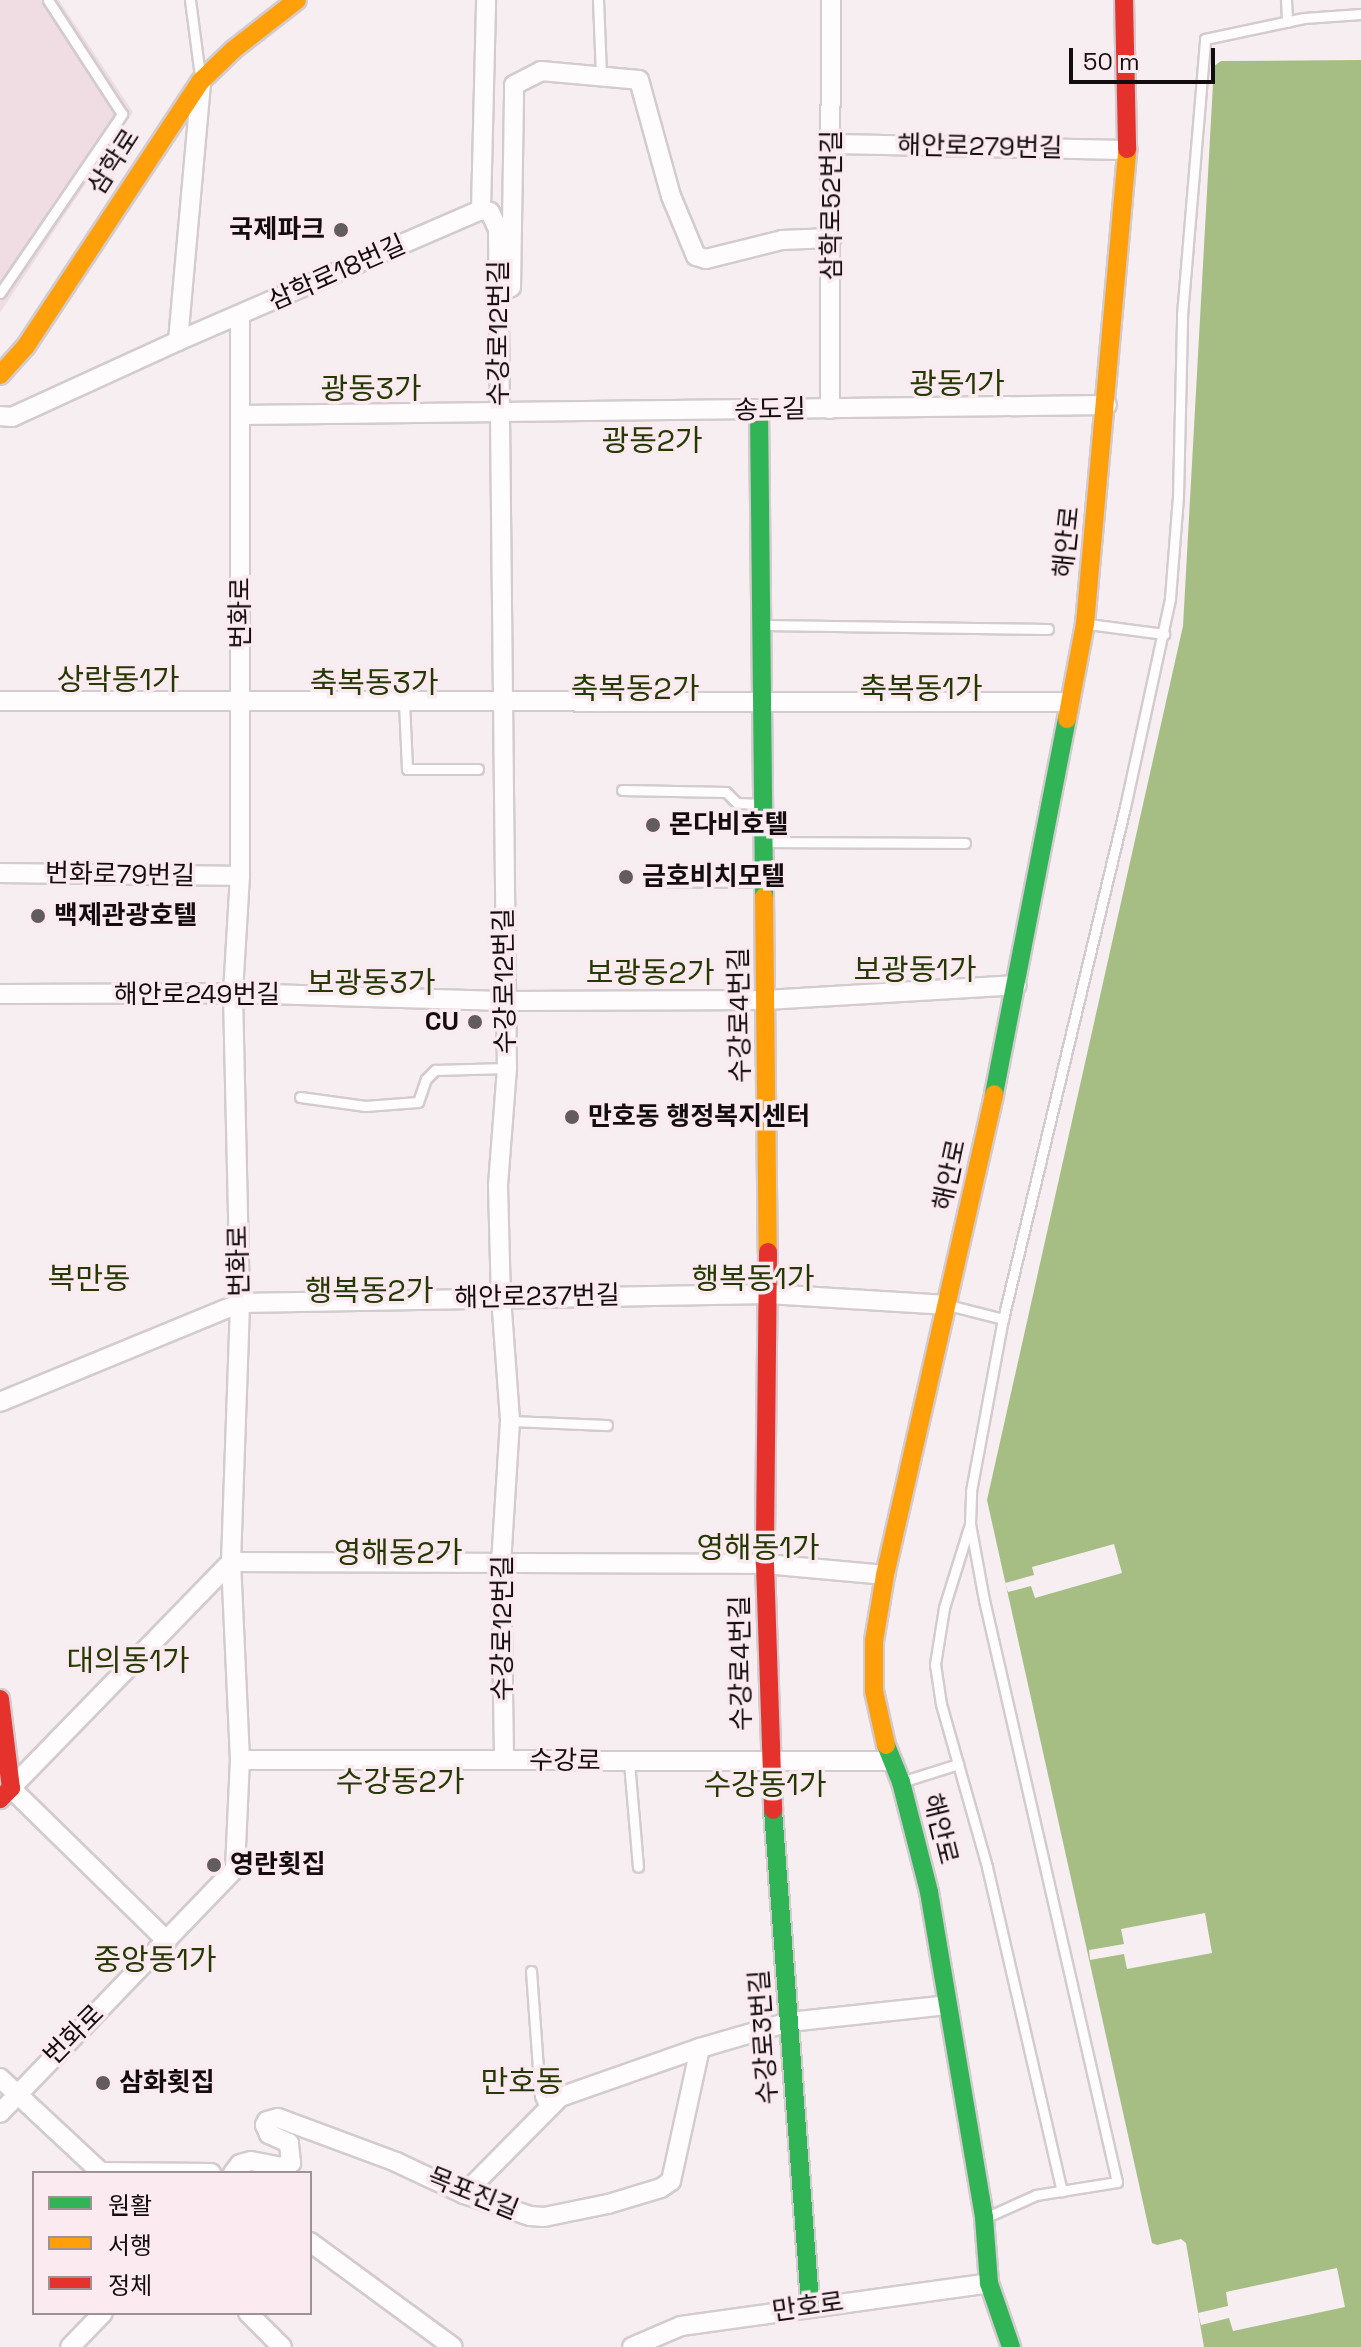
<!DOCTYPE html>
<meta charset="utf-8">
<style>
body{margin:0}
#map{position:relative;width:1361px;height:2347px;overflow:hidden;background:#f7eef1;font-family:"Space Grotesk","Noto Sans KR",sans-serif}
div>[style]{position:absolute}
.built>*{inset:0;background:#efdde3}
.water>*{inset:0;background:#a6bd83}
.pier>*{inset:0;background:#f7eef1}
.roads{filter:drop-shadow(2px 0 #d3cbce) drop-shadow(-2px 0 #d3cbce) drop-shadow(0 2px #d3cbce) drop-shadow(0 -2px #d3cbce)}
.lane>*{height:9px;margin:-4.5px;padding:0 4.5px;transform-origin:4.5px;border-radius:4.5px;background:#fefcfd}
.street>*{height:18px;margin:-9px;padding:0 9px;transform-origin:9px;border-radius:9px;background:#fefcfd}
.fast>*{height:18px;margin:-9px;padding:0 9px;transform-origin:9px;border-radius:9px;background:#30b455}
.slow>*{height:18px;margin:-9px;padding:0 9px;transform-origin:9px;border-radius:9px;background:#ff9f0a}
.jam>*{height:18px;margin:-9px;padding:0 9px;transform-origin:9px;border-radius:9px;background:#e5322d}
.dots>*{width:22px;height:22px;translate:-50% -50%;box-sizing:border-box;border:4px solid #fbeaf0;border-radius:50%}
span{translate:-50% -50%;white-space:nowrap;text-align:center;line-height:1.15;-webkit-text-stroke:7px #fbeaf0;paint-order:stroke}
.street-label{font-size:26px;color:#130d0f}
.poi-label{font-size:26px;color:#130d0f;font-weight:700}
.right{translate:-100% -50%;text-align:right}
.left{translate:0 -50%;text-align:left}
.quarter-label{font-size:30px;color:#253903}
.legend{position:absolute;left:32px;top:2171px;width:280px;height:144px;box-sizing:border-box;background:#fbeaf0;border:2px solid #9e9296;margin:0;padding:10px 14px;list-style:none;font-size:24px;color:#130d0f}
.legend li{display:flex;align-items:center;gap:16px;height:40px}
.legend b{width:40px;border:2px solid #9e9296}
.scale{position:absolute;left:1069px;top:48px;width:146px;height:36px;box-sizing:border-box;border:4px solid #130d0f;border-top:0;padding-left:10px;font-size:24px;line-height:28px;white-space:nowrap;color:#130d0f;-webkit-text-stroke:6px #fbeaf0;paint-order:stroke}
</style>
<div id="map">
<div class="built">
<div style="clip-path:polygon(0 0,59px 0,133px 112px,0 313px)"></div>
</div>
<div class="water">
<div style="clip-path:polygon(1361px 60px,1361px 2347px,1204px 2347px,1186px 2243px,1181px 2239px,1157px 2245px,1152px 2243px,987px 1500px,1183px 626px,1214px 66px,1221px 61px)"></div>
</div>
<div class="pier">
<div style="clip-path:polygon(1114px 1544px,1122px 1573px,1035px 1598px,1031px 1586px,1008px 1592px,1005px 1583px,1034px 1575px,1032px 1567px)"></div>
<div style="clip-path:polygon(1205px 1913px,1212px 1953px,1127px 1969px,1124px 1954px,1090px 1960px,1089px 1950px,1124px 1944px,1121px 1929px)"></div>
<div style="clip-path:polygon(1337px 2268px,1345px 2307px,1233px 2331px,1229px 2318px,1201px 2325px,1198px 2313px,1228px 2306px,1226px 2292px)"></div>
</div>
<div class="roads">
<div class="lane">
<div style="left:190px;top:0;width:77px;rotate:82.5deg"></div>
<div style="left:598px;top:0;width:76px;rotate:87.7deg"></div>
<div style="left:1286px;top:0;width:22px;rotate:87deg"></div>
<div style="left:0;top:293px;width:217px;rotate:-55.7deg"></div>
<div style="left:122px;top:114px;width:136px;rotate:-123deg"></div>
<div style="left:1088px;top:624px;width:77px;rotate:7.5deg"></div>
<div style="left:762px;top:625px;width:286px;rotate:0.8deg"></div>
<div style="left:404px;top:702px;width:67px;rotate:87.4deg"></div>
<div style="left:407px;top:769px;width:71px"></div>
<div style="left:622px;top:790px;width:104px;rotate:1.1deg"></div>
<div style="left:726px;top:792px;width:16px;rotate:45deg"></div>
<div style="left:737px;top:803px;width:25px;rotate:2deg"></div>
<div style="left:764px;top:842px;width:201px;rotate:0.3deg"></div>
<div style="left:649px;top:881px;width:113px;rotate:0.5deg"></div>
<div style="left:300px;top:1097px;width:66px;rotate:7.9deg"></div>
<div style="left:365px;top:1106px;width:53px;rotate:-4.3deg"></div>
<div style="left:418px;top:1102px;width:24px;rotate:-71deg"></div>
<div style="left:426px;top:1079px;width:13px;rotate:-45deg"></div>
<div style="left:435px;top:1070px;width:72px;rotate:-1.6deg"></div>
<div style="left:948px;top:1305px;width:57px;rotate:14.3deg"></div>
<div style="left:510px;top:1421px;width:97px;rotate:2.4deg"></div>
<div style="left:969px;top:1527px;width:85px;rotate:107.2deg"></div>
<div style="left:944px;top:1608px;width:57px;rotate:99.1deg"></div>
<div style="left:935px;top:1664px;width:40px;rotate:81.5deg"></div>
<div style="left:941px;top:1704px;width:169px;rotate:74.2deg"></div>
<div style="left:987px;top:1867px;width:333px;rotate:77deg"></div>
<div style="left:629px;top:1762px;width:105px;rotate:85.1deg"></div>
<div style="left:901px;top:1782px;width:60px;rotate:-17.5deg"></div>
<div style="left:531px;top:1971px;width:125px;rotate:85.9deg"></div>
<div style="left:540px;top:2096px;width:16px;rotate:68deg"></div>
<div style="left:987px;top:2217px;width:54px;rotate:-24.2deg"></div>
<div style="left:1036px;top:2195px;width:82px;rotate:-9.1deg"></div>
<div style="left:1117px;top:2182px;width:597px;rotate:-102.87deg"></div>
<div style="left:984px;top:1600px;width:77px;rotate:-100.4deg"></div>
<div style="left:970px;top:1524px;width:33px;rotate:-88deg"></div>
<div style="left:971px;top:1491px;width:175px;rotate:-79.5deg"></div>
<div style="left:1003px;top:1319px;width:526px;rotate:-76.6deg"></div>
<div style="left:1125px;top:807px;width:214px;rotate:-77.8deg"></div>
<div style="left:1170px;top:598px;width:101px;rotate:-85.5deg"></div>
<div style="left:1178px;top:497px;width:182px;rotate:-88.7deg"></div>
<div style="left:1182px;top:315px;width:277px;rotate:-85.2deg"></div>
<div style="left:1205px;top:39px;width:101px;rotate:-12deg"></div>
<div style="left:1304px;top:18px;width:57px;rotate:-4deg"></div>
</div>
<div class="street">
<div style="left:833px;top:144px;width:294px;rotate:1.2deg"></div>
<div style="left:481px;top:210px;width:9px;rotate:13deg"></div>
<div style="left:490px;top:212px;width:19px;rotate:65deg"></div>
<div style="left:498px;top:229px;width:839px;rotate:89.39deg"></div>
<div style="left:507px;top:1068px;width:118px;rotate:94.4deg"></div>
<div style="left:498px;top:1186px;width:111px;rotate:88.5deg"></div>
<div style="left:501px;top:1297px;width:124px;rotate:85.8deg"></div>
<div style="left:510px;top:1421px;width:143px;rotate:93.6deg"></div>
<div style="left:501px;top:1564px;width:196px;rotate:89.1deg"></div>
<div style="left:481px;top:210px;width:210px;rotate:-88.6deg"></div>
<div style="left:498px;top:293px;width:14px;rotate:-25deg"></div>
<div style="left:511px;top:287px;width:202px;rotate:-89.1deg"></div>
<div style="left:514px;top:85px;width:30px;rotate:-27deg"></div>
<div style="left:541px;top:71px;width:98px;rotate:5.2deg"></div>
<div style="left:639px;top:80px;width:120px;rotate:74.6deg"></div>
<div style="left:671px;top:196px;width:65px;rotate:67.4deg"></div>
<div style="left:696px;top:256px;width:10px;rotate:17deg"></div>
<div style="left:706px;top:259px;width:78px;rotate:-14deg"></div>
<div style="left:782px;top:240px;width:50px;rotate:-2.3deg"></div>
<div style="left:178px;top:341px;width:261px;rotate:-84.9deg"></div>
<div style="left:830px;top:409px;width:409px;rotate:-89.9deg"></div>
<div style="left:241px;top:415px;width:866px;rotate:-0.66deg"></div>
<div style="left:0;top:416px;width:12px;rotate:5deg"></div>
<div style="left:12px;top:417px;width:183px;rotate:-24.6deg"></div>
<div style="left:178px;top:341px;width:330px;rotate:-23.4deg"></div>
<div style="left:0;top:701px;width:1068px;rotate:0.05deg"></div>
<div style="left:0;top:873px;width:240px;rotate:0.7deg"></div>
<div style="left:0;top:994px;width:233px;rotate:-0.2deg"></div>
<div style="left:233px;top:993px;width:273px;rotate:1.7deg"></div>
<div style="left:506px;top:1001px;width:260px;rotate:-0.2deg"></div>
<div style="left:766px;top:1000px;width:251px;rotate:-3.4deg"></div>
<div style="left:0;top:1402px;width:260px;rotate:-22.4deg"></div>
<div style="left:240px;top:1303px;width:528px;rotate:-0.98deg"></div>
<div style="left:768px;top:1294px;width:180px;rotate:3.5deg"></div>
<div style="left:240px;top:1760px;width:650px;rotate:0.09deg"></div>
<div style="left:167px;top:1941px;width:219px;rotate:-135.6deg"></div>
<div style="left:11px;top:1788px;width:315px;rotate:-45.8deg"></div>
<div style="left:231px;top:1562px;width:534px;rotate:0.21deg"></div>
<div style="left:765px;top:1564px;width:121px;rotate:5.2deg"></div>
<div style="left:0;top:2078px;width:139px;rotate:43deg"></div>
<div style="left:0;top:2113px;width:339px;rotate:-46.1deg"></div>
<div style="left:235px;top:1869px;width:109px;rotate:-87.4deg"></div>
<div style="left:240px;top:1760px;width:198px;rotate:-92.6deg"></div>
<div style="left:231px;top:1562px;width:259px;rotate:-88deg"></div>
<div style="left:240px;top:1303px;width:310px;rotate:-91.3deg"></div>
<div style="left:233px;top:993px;width:117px;rotate:-86.6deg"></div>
<div style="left:240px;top:876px;width:561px;rotate:-90deg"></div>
<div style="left:100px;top:2172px;width:111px;rotate:0.5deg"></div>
<div style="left:233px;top:2173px;width:11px;rotate:-52deg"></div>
<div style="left:240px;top:2164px;width:11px;rotate:-15deg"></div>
<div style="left:251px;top:2161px;width:32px;rotate:11deg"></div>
<div style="left:282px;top:2167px;width:10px;rotate:-24deg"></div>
<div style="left:291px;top:2163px;width:20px;rotate:-96deg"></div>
<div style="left:289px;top:2143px;width:22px;rotate:-156deg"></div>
<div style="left:269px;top:2134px;width:10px;rotate:-114deg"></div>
<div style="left:265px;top:2125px;width:4px;rotate:-63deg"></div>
<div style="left:267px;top:2121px;width:11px;rotate:-15deg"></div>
<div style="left:278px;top:2118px;width:126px;rotate:20.4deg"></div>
<div style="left:396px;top:2162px;width:75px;rotate:25.2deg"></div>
<div style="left:464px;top:2194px;width:70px;rotate:18.4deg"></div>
<div style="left:530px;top:2216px;width:14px;rotate:4deg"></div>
<div style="left:544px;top:2217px;width:65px;rotate:-11.5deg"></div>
<div style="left:608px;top:2204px;width:55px;rotate:-16.8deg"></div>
<div style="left:661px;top:2188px;width:12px;rotate:-35deg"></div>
<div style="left:671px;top:2181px;width:136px;rotate:-77.7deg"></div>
<div style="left:700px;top:2048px;width:93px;rotate:-16.3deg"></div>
<div style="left:789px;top:2022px;width:159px;rotate:-6.1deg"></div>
<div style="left:464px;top:2194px;width:136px;rotate:-45.3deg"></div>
<div style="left:560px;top:2097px;width:148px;rotate:-19.3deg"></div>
<div style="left:310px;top:2242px;width:177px;rotate:36.3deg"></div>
<div style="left:248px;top:2313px;width:48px;rotate:45deg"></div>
<div style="left:70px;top:2347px;width:47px;rotate:-45.9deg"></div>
<div style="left:632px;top:2347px;width:53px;rotate:-23.2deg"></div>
<div style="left:681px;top:2326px;width:311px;rotate:-7.9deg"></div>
</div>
<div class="fast">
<div style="left:759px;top:410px;width:487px;rotate:89.4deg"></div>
<div style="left:994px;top:1094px;width:382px;rotate:-79deg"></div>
<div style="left:886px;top:1745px;width:40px;rotate:68deg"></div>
<div style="left:901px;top:1782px;width:114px;rotate:75.7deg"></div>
<div style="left:929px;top:1892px;width:331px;rotate:80.4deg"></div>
<div style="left:984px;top:2218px;width:65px;rotate:85.6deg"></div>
<div style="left:989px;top:2283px;width:68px;rotate:71deg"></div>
<div style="left:773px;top:1810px;width:498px;rotate:85.7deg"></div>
</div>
<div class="slow">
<div style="left:0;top:375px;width:39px;rotate:-48deg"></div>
<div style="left:26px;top:346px;width:318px;rotate:-56.6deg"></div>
<div style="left:201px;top:81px;width:45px;rotate:-44.1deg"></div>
<div style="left:233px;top:50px;width:81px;rotate:-38deg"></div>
<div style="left:1067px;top:719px;width:97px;rotate:-79.3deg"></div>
<div style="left:1085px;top:624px;width:477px;rotate:-84.9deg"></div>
<div style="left:764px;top:897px;width:355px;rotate:89.4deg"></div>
<div style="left:886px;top:1745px;width:55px;rotate:-102.5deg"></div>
<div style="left:874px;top:1691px;width:50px;rotate:-90deg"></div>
<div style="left:874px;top:1641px;width:67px;rotate:-80.5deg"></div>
<div style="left:885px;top:1575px;width:493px;rotate:-77.2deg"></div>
</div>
<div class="jam">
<div style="left:1124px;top:0;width:149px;rotate:88.8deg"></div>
<div style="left:768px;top:1252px;width:312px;rotate:90.6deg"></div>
<div style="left:765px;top:1564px;width:246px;rotate:88.1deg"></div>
<div style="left:0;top:1699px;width:90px;rotate:83deg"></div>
<div style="left:11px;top:1788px;width:16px;rotate:135deg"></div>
</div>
</div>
<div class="dots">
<div style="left:341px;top:230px;background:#635c5e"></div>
<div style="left:653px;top:825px;background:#635c5e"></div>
<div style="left:626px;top:877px;background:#635c5e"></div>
<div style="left:38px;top:916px;background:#635c5e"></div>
<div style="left:475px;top:1022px;background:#635c5e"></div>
<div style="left:572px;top:1117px;background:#635c5e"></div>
<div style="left:214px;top:1865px;background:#635c5e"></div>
<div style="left:103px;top:2083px;background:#635c5e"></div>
</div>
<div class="street-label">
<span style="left:980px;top:147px;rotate:1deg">해안로279번길</span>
<span style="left:114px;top:162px;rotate:-57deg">삼학로</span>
<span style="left:832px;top:205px;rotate:-90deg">삼학로52번길</span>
<span style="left:337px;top:273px;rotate:-24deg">삼학로18번길</span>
<span style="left:499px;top:333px;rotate:-90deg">수강로12번길</span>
<span style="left:770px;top:410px;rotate:-1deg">송도길</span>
<span style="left:1067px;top:542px;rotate:-84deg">해안로</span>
<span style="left:241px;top:613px;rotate:-90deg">번화로</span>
<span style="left:120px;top:875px;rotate:1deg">번화로79번길</span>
<span style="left:505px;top:981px;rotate:-91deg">수강로12번길</span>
<span style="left:197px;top:995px">해안로249번길</span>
<span style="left:740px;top:1015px;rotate:-91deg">수강로4번길</span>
<span style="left:950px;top:1175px;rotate:-78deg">해안로</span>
<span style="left:239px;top:1261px;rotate:-91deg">번화로</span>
<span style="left:537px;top:1297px;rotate:-1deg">해안로237번길</span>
<span style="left:503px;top:1628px;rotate:-90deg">수강로12번길</span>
<span style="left:741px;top:1663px;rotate:-91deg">수강로4번길</span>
<span style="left:565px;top:1761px;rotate:1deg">수강로</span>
<span style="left:940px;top:1829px;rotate:76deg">해안로</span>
<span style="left:74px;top:2035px;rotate:-45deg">번화로</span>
<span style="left:764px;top:2037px;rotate:-94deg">수강로3번길</span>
<span style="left:473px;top:2194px;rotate:22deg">목포진길</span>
<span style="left:808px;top:2307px;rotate:-8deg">만호로</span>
</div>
<div class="poi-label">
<span class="right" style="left:325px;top:230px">국제파크</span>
<span class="left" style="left:669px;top:825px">몬다비호텔</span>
<span class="left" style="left:642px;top:877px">금호비치모텔</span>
<span class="left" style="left:54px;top:916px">백제관광호텔</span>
<span class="right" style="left:459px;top:1022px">CU</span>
<span class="left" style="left:588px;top:1117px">만호동 행정복지센터</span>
<span class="left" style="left:230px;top:1865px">영란횟집</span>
<span class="left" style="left:119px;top:2083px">삼화횟집</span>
</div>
<div class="quarter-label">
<span style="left:957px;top:384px">광동1가</span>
<span style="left:371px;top:389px">광동3가</span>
<span style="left:652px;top:441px">광동2가</span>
<span style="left:118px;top:680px">상락동1가</span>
<span style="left:374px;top:683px">축복동3가</span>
<span style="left:635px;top:689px">축복동2가</span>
<span style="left:921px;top:689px">축복동1가</span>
<span style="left:915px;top:970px">보광동1가</span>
<span style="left:650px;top:973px">보광동2가</span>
<span style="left:371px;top:983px">보광동3가</span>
<span style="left:89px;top:1279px">복만동</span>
<span style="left:753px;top:1279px">행복동1가</span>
<span style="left:369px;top:1291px">행복동2가</span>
<span style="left:758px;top:1548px">영해동1가</span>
<span style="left:398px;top:1553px">영해동2가</span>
<span style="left:128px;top:1661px">대의동1가</span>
<span style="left:400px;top:1782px">수강동2가</span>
<span style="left:765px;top:1785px">수강동1가</span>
<span style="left:155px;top:1960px">중앙동1가</span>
<span style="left:522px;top:2082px">만호동</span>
</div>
<ul class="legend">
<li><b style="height:10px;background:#30b455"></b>원활</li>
<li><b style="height:10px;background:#ff9f0a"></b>서행</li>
<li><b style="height:10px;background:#e5322d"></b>정체</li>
</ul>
<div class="scale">50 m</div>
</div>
